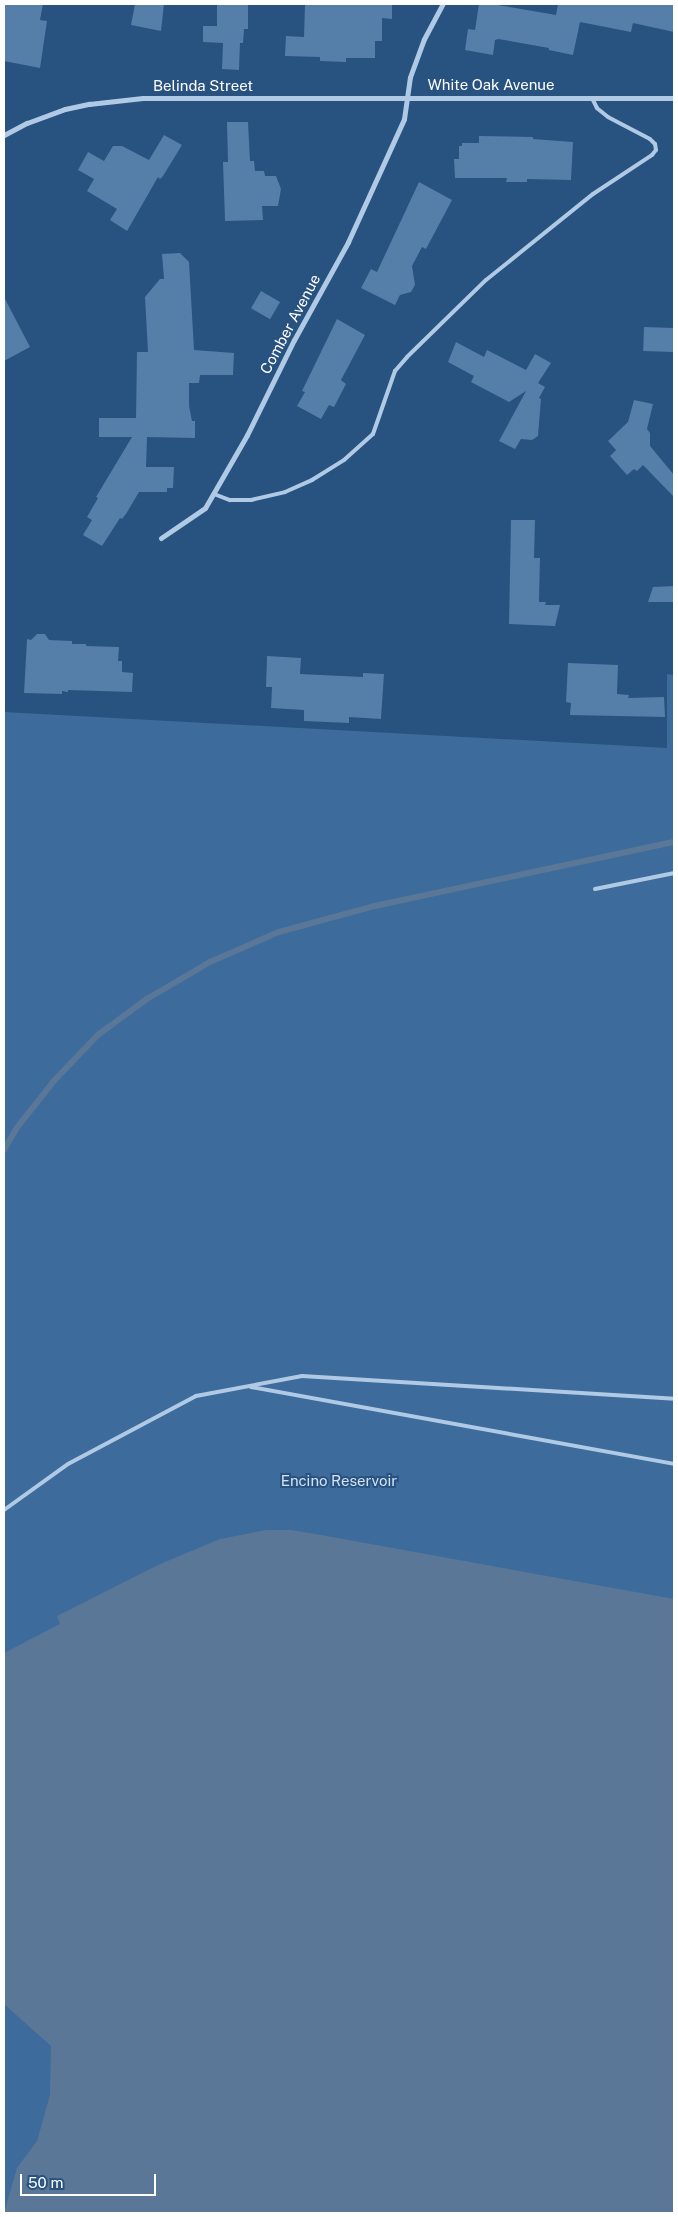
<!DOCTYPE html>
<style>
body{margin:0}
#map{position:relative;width:678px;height:2217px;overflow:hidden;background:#28527f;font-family:"Public Sans",sans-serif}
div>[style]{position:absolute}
.green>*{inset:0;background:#3d6c9c}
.water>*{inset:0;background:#5a7797}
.stream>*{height:5.5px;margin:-2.75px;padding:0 2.75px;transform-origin:2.75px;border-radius:2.75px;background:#5a7797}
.building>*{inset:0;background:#557ea9;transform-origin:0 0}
.service>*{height:4px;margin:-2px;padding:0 2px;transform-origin:2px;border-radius:2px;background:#b0cae5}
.minor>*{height:5px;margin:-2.5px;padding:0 2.5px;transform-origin:2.5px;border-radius:2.5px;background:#b0cae5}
span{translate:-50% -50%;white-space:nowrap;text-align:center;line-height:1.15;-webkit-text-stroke:4px #28527f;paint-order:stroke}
.street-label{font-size:15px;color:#fff}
.park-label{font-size:15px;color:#d2e3f4}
.frame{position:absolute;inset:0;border:5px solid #fff;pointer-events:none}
.scale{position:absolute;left:20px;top:2174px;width:136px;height:22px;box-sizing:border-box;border:2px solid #fff;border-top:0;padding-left:6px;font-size:15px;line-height:18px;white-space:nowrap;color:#fff;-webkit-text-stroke:4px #28527f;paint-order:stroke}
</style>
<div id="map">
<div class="green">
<div style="clip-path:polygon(667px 674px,674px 675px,674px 2213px,4px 2213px,4px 712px,667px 748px)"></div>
</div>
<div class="water">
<div style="clip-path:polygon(266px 1530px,291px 1530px,321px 1535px,674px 1599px,674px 2213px,4px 2213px,17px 2168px,37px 2141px,50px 2095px,51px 2046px,4px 2004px,4px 1653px,60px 1624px,57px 1616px,158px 1565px,220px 1539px)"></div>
</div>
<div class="stream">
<div style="left:4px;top:1150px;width:24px;rotate:-60deg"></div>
<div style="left:16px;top:1129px;width:61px;rotate:-51.6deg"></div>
<div style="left:54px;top:1081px;width:64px;rotate:-46.3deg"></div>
<div style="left:98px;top:1035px;width:61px;rotate:-36.3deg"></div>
<div style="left:147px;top:999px;width:73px;rotate:-30.4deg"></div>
<div style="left:210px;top:962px;width:75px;rotate:-23.5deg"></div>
<div style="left:279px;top:932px;width:99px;rotate:-15.2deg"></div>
<div style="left:375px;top:906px;width:306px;rotate:-12.1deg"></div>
</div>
<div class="building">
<div style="clip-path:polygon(4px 4px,43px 4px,40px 20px,47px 21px,40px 68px,4px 61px)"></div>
<div style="clip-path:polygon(135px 4px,164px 4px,161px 31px,131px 25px)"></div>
<div style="clip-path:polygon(217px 4px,248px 4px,248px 29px,244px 29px,243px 43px,240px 43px,239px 70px,222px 69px,223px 43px,203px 42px,203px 26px,217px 26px)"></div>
<div style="clip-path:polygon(305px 4px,392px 4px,392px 19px,382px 18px,382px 41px,375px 41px,375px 58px,346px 58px,346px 62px,320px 61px,320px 57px,285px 56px,286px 36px,304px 37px)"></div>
<div style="clip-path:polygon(479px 4px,492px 4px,556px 15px,558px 4px,674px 4px,674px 32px,633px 23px,631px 32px,580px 22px,573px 55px,549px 50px,549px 48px,498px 39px,495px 40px,493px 55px,465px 50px,468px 29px,475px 30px)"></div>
<div style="clip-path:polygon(227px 122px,248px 122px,250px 161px,254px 161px,255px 171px,264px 171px,265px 176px,276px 176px,281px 189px,278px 206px,262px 206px,263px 220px,225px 221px,223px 162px,228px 162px)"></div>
<div style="clip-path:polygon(164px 135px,182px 145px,163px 176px,160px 179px,158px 177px,127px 231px,110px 220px,117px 209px,87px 191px,94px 179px,78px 170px,88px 152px,104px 161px,113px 146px,122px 146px,149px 160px)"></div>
<div style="clip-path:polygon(479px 136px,533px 137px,533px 139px,573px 142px,571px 180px,527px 179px,527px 182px,506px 182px,507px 178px,455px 178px,454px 159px,459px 159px,459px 146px,462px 146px,462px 143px,479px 143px)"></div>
<div style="clip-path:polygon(419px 182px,452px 200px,426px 249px,422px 247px,412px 266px,415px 285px,411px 292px,400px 295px,395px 305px,361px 288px,371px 269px,377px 272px)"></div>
<div style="clip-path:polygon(180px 253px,189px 262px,194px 350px,234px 353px,233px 375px,200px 375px,199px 383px,189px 383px,189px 406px,192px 421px,195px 421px,195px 438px,147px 437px,146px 467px,174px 467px,173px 488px,167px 488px,167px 492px,139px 492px,126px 514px,122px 519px,120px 518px,102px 546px,83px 535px,92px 520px,87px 517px,98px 498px,96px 497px,132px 437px,99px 437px,99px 418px,136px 418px,137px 352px,148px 352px,145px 297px,160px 279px,164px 279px,162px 254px)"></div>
<div style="left:261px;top:291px;width:22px;height:20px;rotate:30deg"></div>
<div style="clip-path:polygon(4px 297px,30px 347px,4px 361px)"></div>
<div style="clip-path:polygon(337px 319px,365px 335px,341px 380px,346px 384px,334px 407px,329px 405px,321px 419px,297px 406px,305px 392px,302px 391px)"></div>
<div style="left:644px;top:327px;width:30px;height:24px;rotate:2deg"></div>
<div style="clip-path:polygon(456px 342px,484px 357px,487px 350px,526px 370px,535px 354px,551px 363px,538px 383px,545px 387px,539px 398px,541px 399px,538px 436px,532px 440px,521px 439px,515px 449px,499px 441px,526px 391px,509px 402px,471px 382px,474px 376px,448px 362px)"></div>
<div style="clip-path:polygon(634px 400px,653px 404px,647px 429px,650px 433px,650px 446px,674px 475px,674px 497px,643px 465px,637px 471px,634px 469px,627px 475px,610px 456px,616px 450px,608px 441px,628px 422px)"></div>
<div style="clip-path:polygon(511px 520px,535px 520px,534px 558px,540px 558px,539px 602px,546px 602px,545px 605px,560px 605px,555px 626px,509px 624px)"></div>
<div style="clip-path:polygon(674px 586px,674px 602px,648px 602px,653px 587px)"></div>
<div style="clip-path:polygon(37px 634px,45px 634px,49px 640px,72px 641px,72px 644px,86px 644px,86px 646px,119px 647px,118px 661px,122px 661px,122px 672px,133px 673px,132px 692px,68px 690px,68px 692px,62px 691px,62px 694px,24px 693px,27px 639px,31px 640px)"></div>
<div style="clip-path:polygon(267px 656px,301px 658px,300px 674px,363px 677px,363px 673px,384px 674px,381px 719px,349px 717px,349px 723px,304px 721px,304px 710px,271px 708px,272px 687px,266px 687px)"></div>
<div style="clip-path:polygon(568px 663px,618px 665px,617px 694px,629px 695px,628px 698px,664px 697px,665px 717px,570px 715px,571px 703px,566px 702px)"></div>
</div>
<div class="service">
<div style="left:214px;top:494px;width:17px;rotate:21deg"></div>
<div style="left:230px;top:500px;width:21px"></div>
<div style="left:251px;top:500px;width:35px;rotate:-13deg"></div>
<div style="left:285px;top:492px;width:30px;rotate:-24deg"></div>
<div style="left:312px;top:480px;width:38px;rotate:-32deg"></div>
<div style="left:344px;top:460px;width:39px;rotate:-42deg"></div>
<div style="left:373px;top:434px;width:67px;rotate:-70.8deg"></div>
<div style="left:395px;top:371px;width:18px;rotate:-49deg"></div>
<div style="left:407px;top:357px;width:110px;rotate:-44.3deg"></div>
<div style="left:486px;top:280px;width:137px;rotate:-38.8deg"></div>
<div style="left:593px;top:194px;width:71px;rotate:-33.5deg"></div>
<div style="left:652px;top:155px;width:6px;rotate:-51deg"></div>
<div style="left:656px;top:150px;width:6px;rotate:-99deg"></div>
<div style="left:655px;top:144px;width:7px;rotate:-135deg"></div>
<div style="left:650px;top:139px;width:47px;rotate:-152.4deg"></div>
<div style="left:608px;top:117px;width:14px;rotate:-141deg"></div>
<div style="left:597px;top:108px;width:11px;rotate:-117deg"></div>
<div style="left:595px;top:889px;width:81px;rotate:-11.4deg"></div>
<div style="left:251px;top:1387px;width:430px;rotate:10.3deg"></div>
<div style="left:4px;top:1510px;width:79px;rotate:-35.7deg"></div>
<div style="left:68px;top:1464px;width:145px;rotate:-28deg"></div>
<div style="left:196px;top:1396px;width:108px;rotate:-10.7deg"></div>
<div style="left:302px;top:1376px;width:373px;rotate:3.5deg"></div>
</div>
<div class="minor">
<div style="left:4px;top:135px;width:26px;rotate:-28deg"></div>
<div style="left:27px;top:123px;width:40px;rotate:-20.2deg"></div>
<div style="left:65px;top:109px;width:25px;rotate:-12deg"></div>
<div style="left:89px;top:104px;width:54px;rotate:-6.3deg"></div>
<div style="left:143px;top:98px;width:531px"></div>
<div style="left:161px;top:538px;width:53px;rotate:-34.3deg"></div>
<div style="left:205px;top:508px;width:84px;rotate:-60.1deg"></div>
<div style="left:247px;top:435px;width:106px;rotate:-63.7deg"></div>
<div style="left:294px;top:340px;width:112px;rotate:-61.1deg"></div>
<div style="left:348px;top:242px;width:135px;rotate:-65.5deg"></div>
<div style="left:404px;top:119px;width:42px;rotate:-81.9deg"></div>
<div style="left:410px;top:77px;width:40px;rotate:-69.8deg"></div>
<div style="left:424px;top:39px;width:40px;rotate:-62deg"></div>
</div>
<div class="street-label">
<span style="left:491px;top:85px">White Oak Avenue</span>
<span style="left:203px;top:86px">Belinda Street</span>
<span style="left:290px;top:324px;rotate:-62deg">Comber Avenue</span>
</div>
<div class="park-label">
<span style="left:339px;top:1481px">Encino Reservoir</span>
</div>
<div class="frame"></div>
<div class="scale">50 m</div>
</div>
